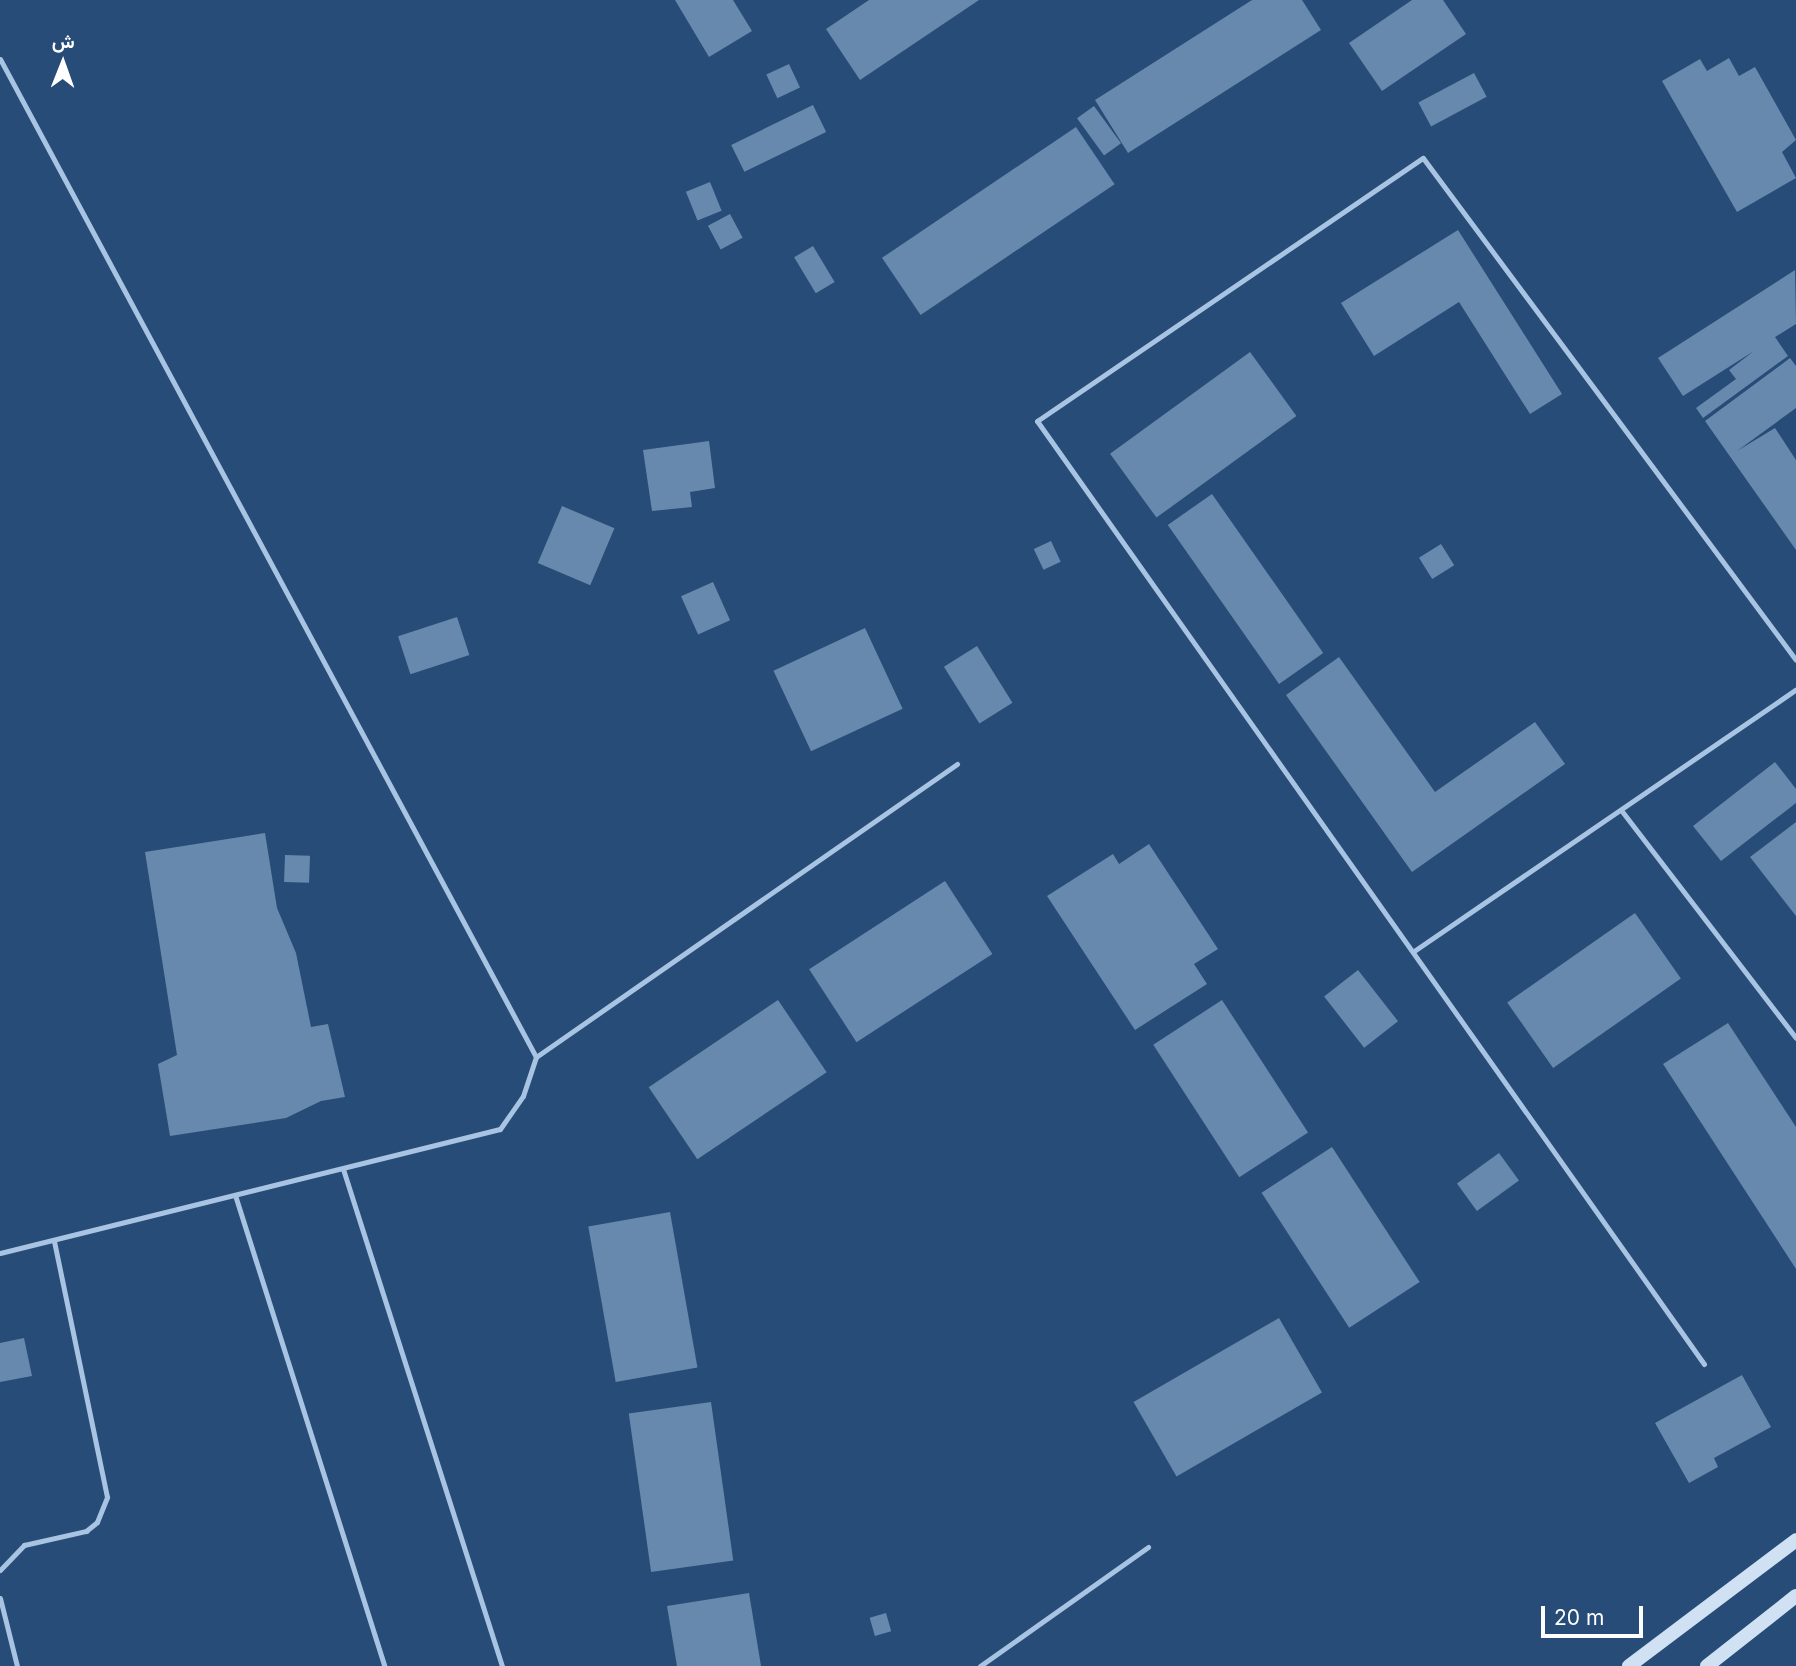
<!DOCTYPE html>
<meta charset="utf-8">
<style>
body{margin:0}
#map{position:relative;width:1796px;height:1666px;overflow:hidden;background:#264c77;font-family:Inter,Vazirmatn,sans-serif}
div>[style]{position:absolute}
.building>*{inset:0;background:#6789ad;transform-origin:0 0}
.service>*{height:5px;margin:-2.5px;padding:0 2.5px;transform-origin:2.5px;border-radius:2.5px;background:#a8c4e2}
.secondary>*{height:14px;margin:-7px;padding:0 7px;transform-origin:7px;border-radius:7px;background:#d0e1f3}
span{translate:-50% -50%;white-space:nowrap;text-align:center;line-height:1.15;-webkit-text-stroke:5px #264c77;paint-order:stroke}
.north{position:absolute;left:28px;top:28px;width:70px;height:70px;-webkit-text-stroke:5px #264c77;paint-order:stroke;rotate:1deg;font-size:19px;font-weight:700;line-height:28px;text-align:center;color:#fff}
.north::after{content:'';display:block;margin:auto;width:24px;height:32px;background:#fff;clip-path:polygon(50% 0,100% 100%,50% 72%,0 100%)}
.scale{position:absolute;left:1541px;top:1606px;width:102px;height:32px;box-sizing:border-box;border:4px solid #fff;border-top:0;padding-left:9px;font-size:21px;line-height:24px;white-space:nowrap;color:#fff;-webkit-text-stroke:5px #264c77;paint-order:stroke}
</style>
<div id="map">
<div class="building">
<div style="clip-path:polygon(675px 0,733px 0,752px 31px,709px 57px)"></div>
<div style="clip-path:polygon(869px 0,979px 0,860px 80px,826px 29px)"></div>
<div style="clip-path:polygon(1252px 0,1302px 0,1321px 30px,1128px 153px,1095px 100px)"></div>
<div style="clip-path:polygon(1412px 0,1443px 0,1466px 34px,1382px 91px,1349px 43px)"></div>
<div style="clip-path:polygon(1729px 58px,1739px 76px,1755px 67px,1796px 140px,1782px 152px,1796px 178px,1737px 212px,1662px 81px,1700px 59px,1707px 71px)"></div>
<div style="left:789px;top:64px;width:26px;height:25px;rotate:65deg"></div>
<div style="left:1474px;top:73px;width:27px;height:63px;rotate:62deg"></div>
<div style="left:813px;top:105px;width:30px;height:91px;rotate:64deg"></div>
<div style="left:1094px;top:106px;width:46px;height:21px;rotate:54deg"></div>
<div style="left:1076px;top:127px;width:69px;height:234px;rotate:56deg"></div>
<div style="left:710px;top:182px;width:31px;height:26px;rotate:68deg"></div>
<div style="left:730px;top:214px;width:27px;height:25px;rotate:62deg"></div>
<div style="clip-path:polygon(1458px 230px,1562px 394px,1530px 414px,1459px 302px,1374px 356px,1341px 303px)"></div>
<div style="left:813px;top:246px;width:42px;height:22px;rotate:59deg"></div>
<div style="clip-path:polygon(1795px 270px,1796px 324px,1775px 337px,1788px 356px,1703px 418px,1696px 408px,1736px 379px,1729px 370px,1754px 351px,1683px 396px,1658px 358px)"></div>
<div style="left:1250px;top:352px;width:79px;height:173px;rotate:54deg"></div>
<div style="clip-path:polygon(1790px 358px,1796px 366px,1796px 408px,1737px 451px,1775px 428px,1796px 460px,1796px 550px,1705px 421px)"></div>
<div style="clip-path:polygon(709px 441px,715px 488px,690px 492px,692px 507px,652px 511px,643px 450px)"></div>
<div style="left:1212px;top:494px;width:194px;height:54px;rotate:55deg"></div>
<div style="left:562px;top:506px;width:57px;height:62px;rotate:23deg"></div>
<div style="left:1051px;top:541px;width:23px;height:19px;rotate:65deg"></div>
<div style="left:1441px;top:544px;width:25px;height:26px;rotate:58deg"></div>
<div style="left:713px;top:582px;width:42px;height:35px;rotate:66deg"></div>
<div style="left:457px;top:617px;width:40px;height:62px;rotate:72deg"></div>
<div style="left:865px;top:628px;width:89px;height:101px;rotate:65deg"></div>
<div style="left:977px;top:646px;width:67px;height:39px;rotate:58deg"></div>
<div style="clip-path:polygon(1339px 657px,1435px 792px,1535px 722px,1565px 764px,1412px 872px,1286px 695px)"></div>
<div style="clip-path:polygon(1775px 762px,1796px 789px,1796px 803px,1721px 861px,1693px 826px)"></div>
<div style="clip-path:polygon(1796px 822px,1796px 916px,1750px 857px)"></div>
<div style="clip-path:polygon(265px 833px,277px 908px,296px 953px,311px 1027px,328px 1024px,345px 1097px,321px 1101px,286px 1118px,170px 1136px,158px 1064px,177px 1055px,145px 852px)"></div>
<div style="clip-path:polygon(1149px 844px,1218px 949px,1194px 964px,1207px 984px,1135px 1030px,1047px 896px,1113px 854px,1119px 864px)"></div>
<div style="left:285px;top:855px;width:25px;height:27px;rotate:2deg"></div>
<div style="left:945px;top:881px;width:87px;height:162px;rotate:57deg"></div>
<div style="left:1635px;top:913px;width:80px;height:156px;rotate:55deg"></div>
<div style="left:1358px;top:970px;width:65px;height:43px;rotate:52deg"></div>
<div style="left:778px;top:1000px;width:87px;height:156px;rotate:56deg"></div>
<div style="left:1222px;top:1000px;width:158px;height:82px;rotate:57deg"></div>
<div style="clip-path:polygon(1728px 1023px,1796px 1127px,1796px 1269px,1663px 1064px)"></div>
<div style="left:1332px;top:1147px;width:161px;height:84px;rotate:57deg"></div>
<div style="left:1499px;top:1153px;width:34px;height:52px;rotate:54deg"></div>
<div style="left:670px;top:1212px;width:158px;height:83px;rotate:80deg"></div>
<div style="left:1279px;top:1318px;width:86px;height:168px;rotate:60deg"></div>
<div style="clip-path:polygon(24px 1338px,32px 1376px,0 1382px,0 1343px)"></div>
<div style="clip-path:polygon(1742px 1375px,1771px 1427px,1714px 1458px,1718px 1467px,1689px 1483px,1655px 1423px)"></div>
<div style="left:711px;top:1402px;width:160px;height:83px;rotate:82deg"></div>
<div style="clip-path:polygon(749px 1593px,761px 1666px,677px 1666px,667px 1606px)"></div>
<div style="left:886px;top:1613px;width:19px;height:17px;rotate:74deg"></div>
</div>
<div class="service">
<div style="left:0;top:59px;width:1133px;rotate:61.76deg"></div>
<div style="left:1621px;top:810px;width:287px;rotate:52.5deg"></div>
<div style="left:1414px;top:951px;width:463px;rotate:-34.4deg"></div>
<div style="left:343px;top:1169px;width:522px;rotate:72.26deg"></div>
<div style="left:235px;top:1195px;width:494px;rotate:72.4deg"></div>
<div style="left:0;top:1253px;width:515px;rotate:-13.93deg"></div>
<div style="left:500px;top:1129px;width:40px;rotate:-55.1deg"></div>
<div style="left:523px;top:1096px;width:41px;rotate:-71.6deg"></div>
<div style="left:536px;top:1057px;width:513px;rotate:-34.84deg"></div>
<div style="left:1704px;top:1364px;width:1155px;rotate:-125.27deg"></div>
<div style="left:1037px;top:421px;width:467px;rotate:-34.3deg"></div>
<div style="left:1423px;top:158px;width:625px;rotate:53.39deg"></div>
<div style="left:0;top:1570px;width:35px;rotate:-46deg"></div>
<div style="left:24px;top:1545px;width:64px;rotate:-12.7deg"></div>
<div style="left:86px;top:1531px;width:14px;rotate:-39deg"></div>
<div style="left:97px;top:1522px;width:27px;rotate:-68deg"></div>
<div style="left:107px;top:1497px;width:262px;rotate:-101.7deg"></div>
<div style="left:0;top:1598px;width:70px;rotate:76deg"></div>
<div style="left:980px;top:1666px;width:206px;rotate:-35.3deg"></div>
</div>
<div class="secondary">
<div style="left:1629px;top:1666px;width:209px;rotate:-37deg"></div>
<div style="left:1707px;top:1666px;width:113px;rotate:-38.2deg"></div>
</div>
<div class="north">ش</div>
<div class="scale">20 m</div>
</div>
